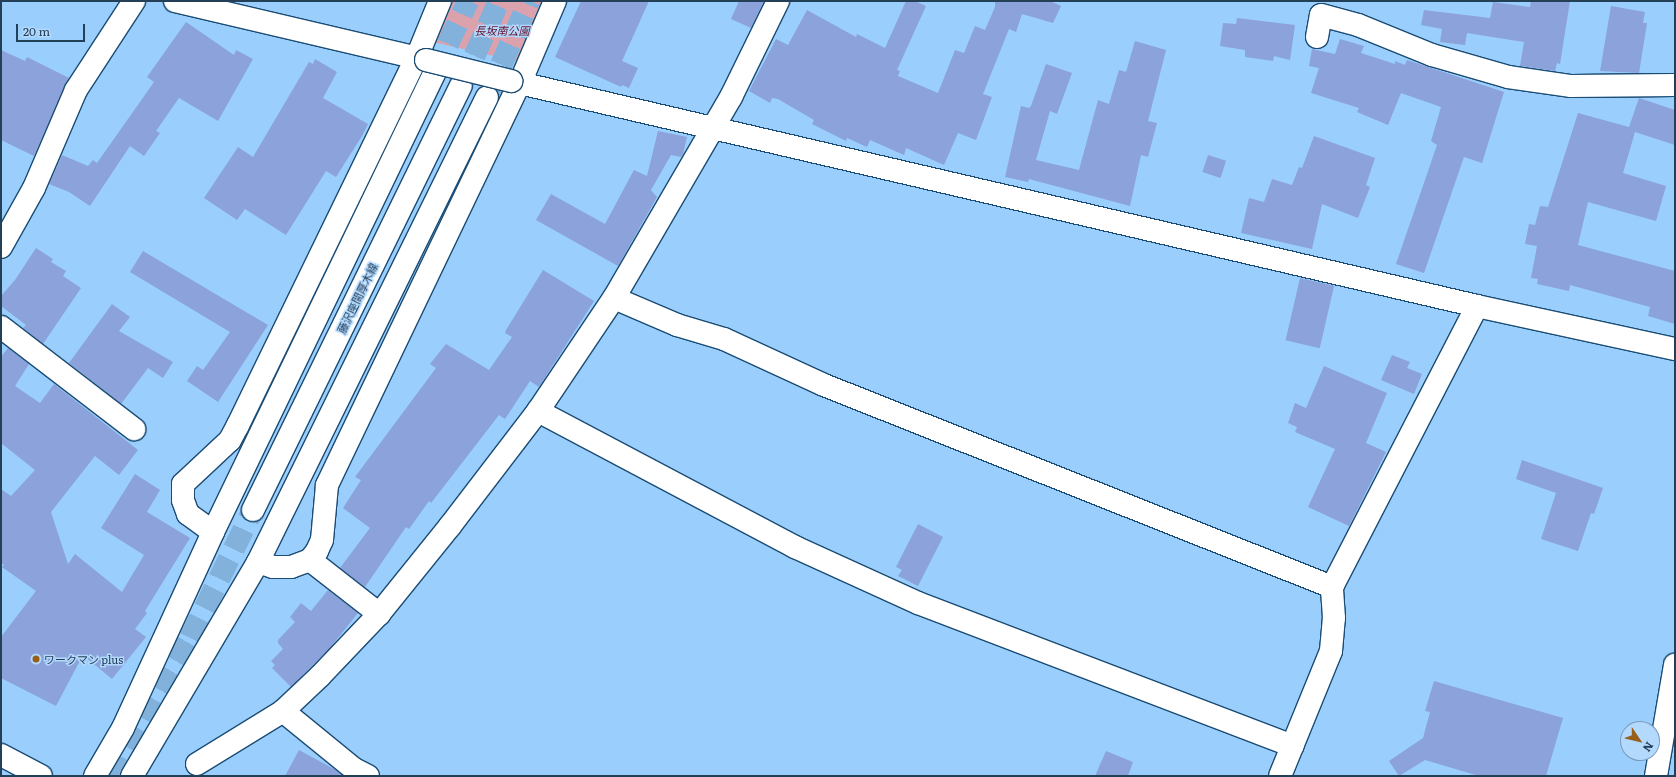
<!DOCTYPE html>
<meta charset="utf-8">
<style>
body{margin:0}
#map{position:relative;width:1676px;height:777px;overflow:hidden;background:#9acefd;font-family:Literata,"Noto Sans JP",serif}
div>[style]{position:absolute}
.green>*{inset:0;background:#dba2ad}
.building>*{inset:0;background:#8ba2da;transform-origin:0 0}
.major-tunnel>*{height:22px;margin-top:-11px;transform-origin:0;background:repeating-linear-gradient(90deg,#82b1dc 0 22px,transparent 0 33px)}
.roads{filter:drop-shadow(1px 0 #1a4c74) drop-shadow(-1px 0 #1a4c74) drop-shadow(0 1px #1a4c74) drop-shadow(0 -1px #1a4c74)}
.minor>*{height:22px;margin:-11px;padding:0 11px;transform-origin:11px;border-radius:11px;background:#fff}
.major>*{height:22px;margin:-11px;padding:0 11px;transform-origin:11px;border-radius:11px;background:#fff}
.highway>*{height:22px;margin:-11px;padding:0 11px;transform-origin:11px;border-radius:11px;background:#fff}
.bridges{filter:drop-shadow(1px 0 #1a4c74) drop-shadow(-1px 0 #1a4c74) drop-shadow(0 1px #1a4c74) drop-shadow(0 -1px #1a4c74)}
.minor-bridge>*{height:22px;margin:-11px;padding:0 11px;transform-origin:11px;border-radius:11px;background:#fff}
.dots>*{width:11px;height:11px;translate:-50% -50%;box-sizing:border-box;border:2px solid #b3d9fd;border-radius:50%}
span{translate:-50% -50%;white-space:nowrap;text-align:center;line-height:1.15;-webkit-text-stroke:3px #b3d9fd;paint-order:stroke}
.park-label{font-size:11px;color:#65132e;font-style:italic}
.street-label{font-size:11px;color:#243f58}
.poi-label{font-size:11px;color:#243f58}
.left{translate:0 -50%;text-align:left}
.frame{position:absolute;inset:0;border:2px solid #243f58;pointer-events:none}
.north{position:absolute;left:1620px;top:721px;width:40px;height:40px;box-sizing:border-box;background:#b3d9fd;border:1px solid #7a9bbb;border-radius:50%;rotate:125deg;font-size:11px;font-weight:700;line-height:16px;text-align:center;color:#243f58}
.north::after{content:'';display:block;margin:auto;width:14px;height:18px;background:#975f1a;clip-path:polygon(50% 0,100% 100%,50% 72%,0 100%)}
.scale{position:absolute;left:16px;top:24px;width:69px;height:18px;box-sizing:border-box;border:2px solid #243f58;border-top:0;padding-left:5px;font-size:12px;line-height:14px;white-space:nowrap;color:#243f58;-webkit-text-stroke:3px #b3d9fd;paint-order:stroke}
</style>
<div id="map">
<div class="green">
<div style="clip-path:polygon(450px 1px,545px 1px,520px 62px,433px 42px)"></div>
</div>
<div class="building">
<div style="clip-path:polygon(581px 1px,649px 1px,622px 61px,638px 68px,629px 88px,622px 85px,621px 87px,555px 57px)"></div>
<div style="clip-path:polygon(739px 1px,764px 1px,751px 28px,731px 19px)"></div>
<div style="clip-path:polygon(906px 1px,915px 1px,926px 6px,897px 70px,900px 71px,898px 76px,938px 93px,955px 50px,964px 53px,975px 26px,985px 30px,995px 7px,995px 1px,1050px 1px,1061px 6px,1053px 23px,1022px 14px,1016px 32px,1009px 29px,983px 94px,992px 97px,976px 140px,958px 133px,944px 165px,906px 148px,904px 155px,870px 140px,867px 147px,847px 138px,846px 141px,812px 124px,814px 120px,778px 99px,772px 98px,770px 103px,749px 91px,776px 39px,788px 45px,807px 10px,856px 37px,857px 34px,885px 48px)"></div>
<div style="clip-path:polygon(1531px 1px,1570px 1px,1560px 64px,1557px 63px,1555px 71px,1520px 66px,1524px 42px,1467px 33px,1465px 45px,1440px 42px,1442px 29px,1421px 25px,1424px 10px,1490px 18px,1493px 2px,1530px 7px)"></div>
<div style="clip-path:polygon(1611px 6px,1645px 12px,1643px 23px,1647px 23px,1639px 73px,1600px 71px)"></div>
<div style="clip-path:polygon(1237px 18px,1295px 25px,1290px 60px,1274px 56px,1273px 61px,1245px 57px,1245px 50px,1220px 46px,1223px 23px,1236px 24px)"></div>
<div style="clip-path:polygon(186px 22px,234px 55px,236px 50px,253px 59px,218px 121px,179px 98px,156px 131px,160px 133px,144px 156px,130px 146px,90px 206px,69px 192px,49px 184px,62px 155px,88px 166px,93px 160px,97px 163px,154px 82px,147px 77px)"></div>
<div style="clip-path:polygon(1340px 39px,1364px 46px,1361px 53px,1395px 64px,1395px 61px,1405px 65px,1407px 60px,1504px 92px,1482px 163px,1464px 157px,1424px 273px,1396px 264px,1437px 145px,1431px 141px,1441px 107px,1401px 93px,1388px 125px,1357px 112px,1359px 108px,1311px 93px,1319px 68px,1309px 66px,1312px 49px,1335px 54px)"></div>
<div style="clip-path:polygon(1135px 41px,1166px 50px,1148px 121px,1157px 123px,1148px 157px,1141px 155px,1130px 206px,1029px 179px,1028px 182px,1005px 177px,1021px 106px,1029px 108px,1031px 106px,1046px 64px,1072px 73px,1057px 114px,1050px 111px,1036px 160px,1079px 170px,1098px 100px,1109px 104px,1119px 70px,1126px 72px)"></div>
<div style="clip-path:polygon(1px 50px,25px 61px,27px 57px,69px 78px,34px 156px,1px 140px)"></div>
<div style="clip-path:polygon(315px 59px,337px 72px,323px 98px,368px 124px,362px 136px,336px 177px,326px 171px,286px 235px,245px 209px,237px 220px,204px 198px,238px 147px,253px 157px,309px 62px,313px 64px)"></div>
<div style="clip-path:polygon(1639px 98px,1675px 110px,1675px 145px,1635px 132px,1623px 173px,1666px 186px,1656px 221px,1588px 202px,1578px 245px,1675px 271px,1675px 324px,1648px 316px,1650px 307px,1570px 285px,1569px 291px,1537px 284px,1538px 279px,1531px 278px,1537px 246px,1525px 244px,1529px 224px,1535px 225px,1540px 206px,1548px 207px,1578px 113px,1629px 127px)"></div>
<div style="clip-path:polygon(658px 131px,687px 137px,683px 154px,681px 157px,671px 155px,651px 190px,657px 197px,618px 266px,536px 220px,551px 194px,605px 224px,634px 170px,647px 176px)"></div>
<div style="clip-path:polygon(1314px 136px,1375px 158px,1366px 185px,1370px 187px,1358px 218px,1322px 204px,1312px 249px,1241px 233px,1249px 198px,1264px 202px,1272px 179px,1292px 185px,1299px 167px,1302px 168px)"></div>
<div style="left:1208px;top:155px;width:19px;height:18px;rotate:18deg"></div>
<div style="clip-path:polygon(36px 248px,53px 259px,51px 262px,66px 271px,63px 276px,81px 288px,43px 344px,23px 328px,26px 325px,1px 306px,1px 296px,15px 280px)"></div>
<div style="clip-path:polygon(143px 251px,268px 325px,218px 402px,187px 381px,197px 366px,203px 370px,230px 332px,130px 272px)"></div>
<div style="clip-path:polygon(543px 270px,594px 301px,539px 387px,530px 381px,505px 419px,499px 415px,431px 503px,429px 501px,409px 529px,406px 527px,365px 587px,340px 568px,370px 528px,343px 508px,361px 480px,355px 477px,436px 368px,430px 364px,446px 344px,489px 370px,512px 337px,505px 333px,506px 330px)"></div>
<div style="left:1300px;top:278px;width:35px;height:64px;rotate:13deg"></div>
<div style="clip-path:polygon(112px 304px,130px 317px,119px 331px,173px 362px,163px 378px,148px 368px,121px 404px,69px 363px)"></div>
<div style="clip-path:polygon(8px 348px,29px 364px,15px 386px,40px 403px,54px 384px,138px 450px,119px 475px,95px 456px,51px 512px,68px 564px,75px 554px,122px 592px,144px 555px,101px 528px,135px 474px,160px 490px,147px 512px,190px 538px,145px 611px,147px 613px,135px 629px,146px 637px,112px 679px,83px 655px,56px 706px,1px 678px,1px 637px,36px 591px,2px 567px,4px 565px,1px 563px,1px 489px,11px 496px,35px 470px,1px 443px,1px 357px)"></div>
<div style="clip-path:polygon(1392px 355px,1410px 362px,1407px 368px,1422px 374px,1414px 394px,1381px 380px)"></div>
<div style="clip-path:polygon(1324px 366px,1387px 393px,1366px 443px,1386px 452px,1349px 526px,1308px 507px,1335px 449px,1295px 432px,1297px 427px,1288px 423px,1295px 403px,1306px 408px)"></div>
<div style="clip-path:polygon(1522px 460px,1603px 488px,1594px 514px,1591px 513px,1578px 551px,1541px 539px,1556px 493px,1516px 479px)"></div>
<div style="clip-path:polygon(918px 524px,943px 537px,918px 586px,898px 576px,902px 570px,896px 567px)"></div>
<div style="clip-path:polygon(328px 590px,358px 613px,329px 649px,291px 687px,272px 668px,275px 665px,271px 661px,283px 649px,278px 643px,278px 640px,295px 622px,290px 617px,301px 603px,311px 611px)"></div>
<div style="clip-path:polygon(1434px 681px,1563px 718px,1546px 776px,1479px 776px,1425px 760px,1399px 776px,1389px 761px,1423px 738px,1430px 712px,1425px 711px)"></div>
<div style="clip-path:polygon(299px 750px,334px 769px,343px 776px,285px 776px)"></div>
<div style="clip-path:polygon(1106px 751px,1133px 762px,1128px 776px,1095px 776px)"></div>
</div>
<div class="major-tunnel">
<div style="left:434px;top:74px;width:81px;rotate:-65deg"></div>
<div style="left:461px;top:86px;width:93px;rotate:-65.9deg"></div>
<div style="left:488px;top:95px;width:103px;rotate:-66.4deg"></div>
<div style="left:111px;top:776px;width:159px;rotate:-60.2deg"></div>
<div style="left:190px;top:638px;width:143px;rotate:-63.8deg"></div>
</div>
<div class="roads">
<div class="minor">
<div style="left:175px;top:1px;width:258px;rotate:13.2deg"></div>
<div style="left:1317px;top:37px;width:22px;rotate:-80deg"></div>
<div style="left:1321px;top:15px;width:38px;rotate:15deg"></div>
<div style="left:1358px;top:25px;width:80px;rotate:22.1deg"></div>
<div style="left:1432px;top:55px;width:79px;rotate:16.1deg"></div>
<div style="left:1508px;top:77px;width:64px;rotate:8.1deg"></div>
<div style="left:1571px;top:86px;width:104px;rotate:-0.6deg"></div>
<div style="left:511px;top:81px;width:992px;rotate:13.11deg"></div>
<div style="left:1477px;top:306px;width:203px;rotate:12.3deg"></div>
<div style="left:1px;top:247px;width:68px;rotate:-60.8deg"></div>
<div style="left:34px;top:188px;width:107px;rotate:-66.8deg"></div>
<div style="left:76px;top:90px;width:106px;rotate:-56.9deg"></div>
<div style="left:614px;top:298px;width:69px;rotate:23.2deg"></div>
<div style="left:677px;top:325px;width:49px;rotate:16.6deg"></div>
<div style="left:724px;top:339px;width:110px;rotate:24.7deg"></div>
<div style="left:824px;top:385px;width:547px;rotate:21.68deg"></div>
<div style="left:1px;top:327px;width:168px;rotate:37.5deg"></div>
<div style="left:538px;top:411px;width:291px;rotate:27.9deg"></div>
<div style="left:795px;top:547px;width:135px;rotate:24.5deg"></div>
<div style="left:918px;top:603px;width:401px;rotate:20.9deg"></div>
<div style="left:213px;top:532px;width:31px;rotate:-144deg"></div>
<div style="left:188px;top:514px;width:15px;rotate:-110deg"></div>
<div style="left:183px;top:500px;width:16px;rotate:-90deg"></div>
<div style="left:183px;top:484px;width:64px;rotate:-43.1deg"></div>
<div style="left:230px;top:440px;width:17px;rotate:-62deg"></div>
<div style="left:238px;top:425px;width:409px;rotate:-64.1deg"></div>
<div style="left:417px;top:57px;width:61px;rotate:-67.7deg"></div>
<div style="left:310px;top:560px;width:88px;rotate:38deg"></div>
<div style="left:258px;top:562px;width:16px;rotate:18deg"></div>
<div style="left:273px;top:567px;width:18px"></div>
<div style="left:291px;top:567px;width:20px;rotate:-20deg"></div>
<div style="left:310px;top:560px;width:11px;rotate:-52deg"></div>
<div style="left:317px;top:551px;width:12px;rotate:-66deg"></div>
<div style="left:322px;top:540px;width:55px;rotate:-84.8deg"></div>
<div style="left:327px;top:485px;width:446px;rotate:-64.4deg"></div>
<div style="left:520px;top:83px;width:89px;rotate:-66.9deg"></div>
<div style="left:197px;top:764px;width:101px;rotate:-31.6deg"></div>
<div style="left:368px;top:776px;width:16px;rotate:-153deg"></div>
<div style="left:354px;top:769px;width:92px;rotate:-140.8deg"></div>
<div style="left:283px;top:711px;width:51px;rotate:-43.4deg"></div>
<div style="left:320px;top:676px;width:86px;rotate:-46.4deg"></div>
<div style="left:379px;top:614px;width:113px;rotate:-51.1deg"></div>
<div style="left:450px;top:526px;width:145px;rotate:-52.6deg"></div>
<div style="left:538px;top:411px;width:136px;rotate:-56.1deg"></div>
<div style="left:614px;top:298px;width:233px;rotate:-59.8deg"></div>
<div style="left:731px;top:97px;width:107px;rotate:-63.9deg"></div>
<div style="left:1280px;top:776px;width:135px;rotate:-67.8deg"></div>
<div style="left:1331px;top:651px;width:33px;rotate:-85deg"></div>
<div style="left:1334px;top:618px;width:31px;rotate:-94deg"></div>
<div style="left:1332px;top:587px;width:316px;rotate:-62.7deg"></div>
<div style="left:1656px;top:776px;width:113px;rotate:-80.3deg"></div>
</div>
<div class="major">
<div style="left:253px;top:510px;width:472px;rotate:-63.9deg"></div>
<div style="left:95px;top:776px;width:56px;rotate:-59.7deg"></div>
<div style="left:123px;top:728px;width:216px;rotate:-65.3deg"></div>
<div style="left:213px;top:532px;width:509px;rotate:-64.24deg"></div>
<div style="left:132px;top:776px;width:248px;rotate:-59.5deg"></div>
<div style="left:258px;top:562px;width:518px;rotate:-63.78deg"></div>
</div>
<div class="highway">
<div style="left:1px;top:755px;width:45px;rotate:27.7deg"></div>
</div>
</div>
<div class="bridges">
<div class="minor-bridge">
<div style="left:426px;top:60px;width:88px;rotate:13.9deg"></div>
</div>
</div>
<div class="dots">
<div style="left:36px;top:659px;background:#975f1a"></div>
</div>
<div class="park-label">
<span style="left:502px;top:30px">長坂南公園</span>
</div>
<div class="street-label">
<span style="left:357px;top:298px;rotate:-64deg">藤沢座間厚木線</span>
</div>
<div class="poi-label">
<span class="left" style="left:44px;top:659px">ワークマン plus</span>
</div>
<div class="frame"></div>
<div class="north">N</div>
<div class="scale">20 m</div>
</div>
